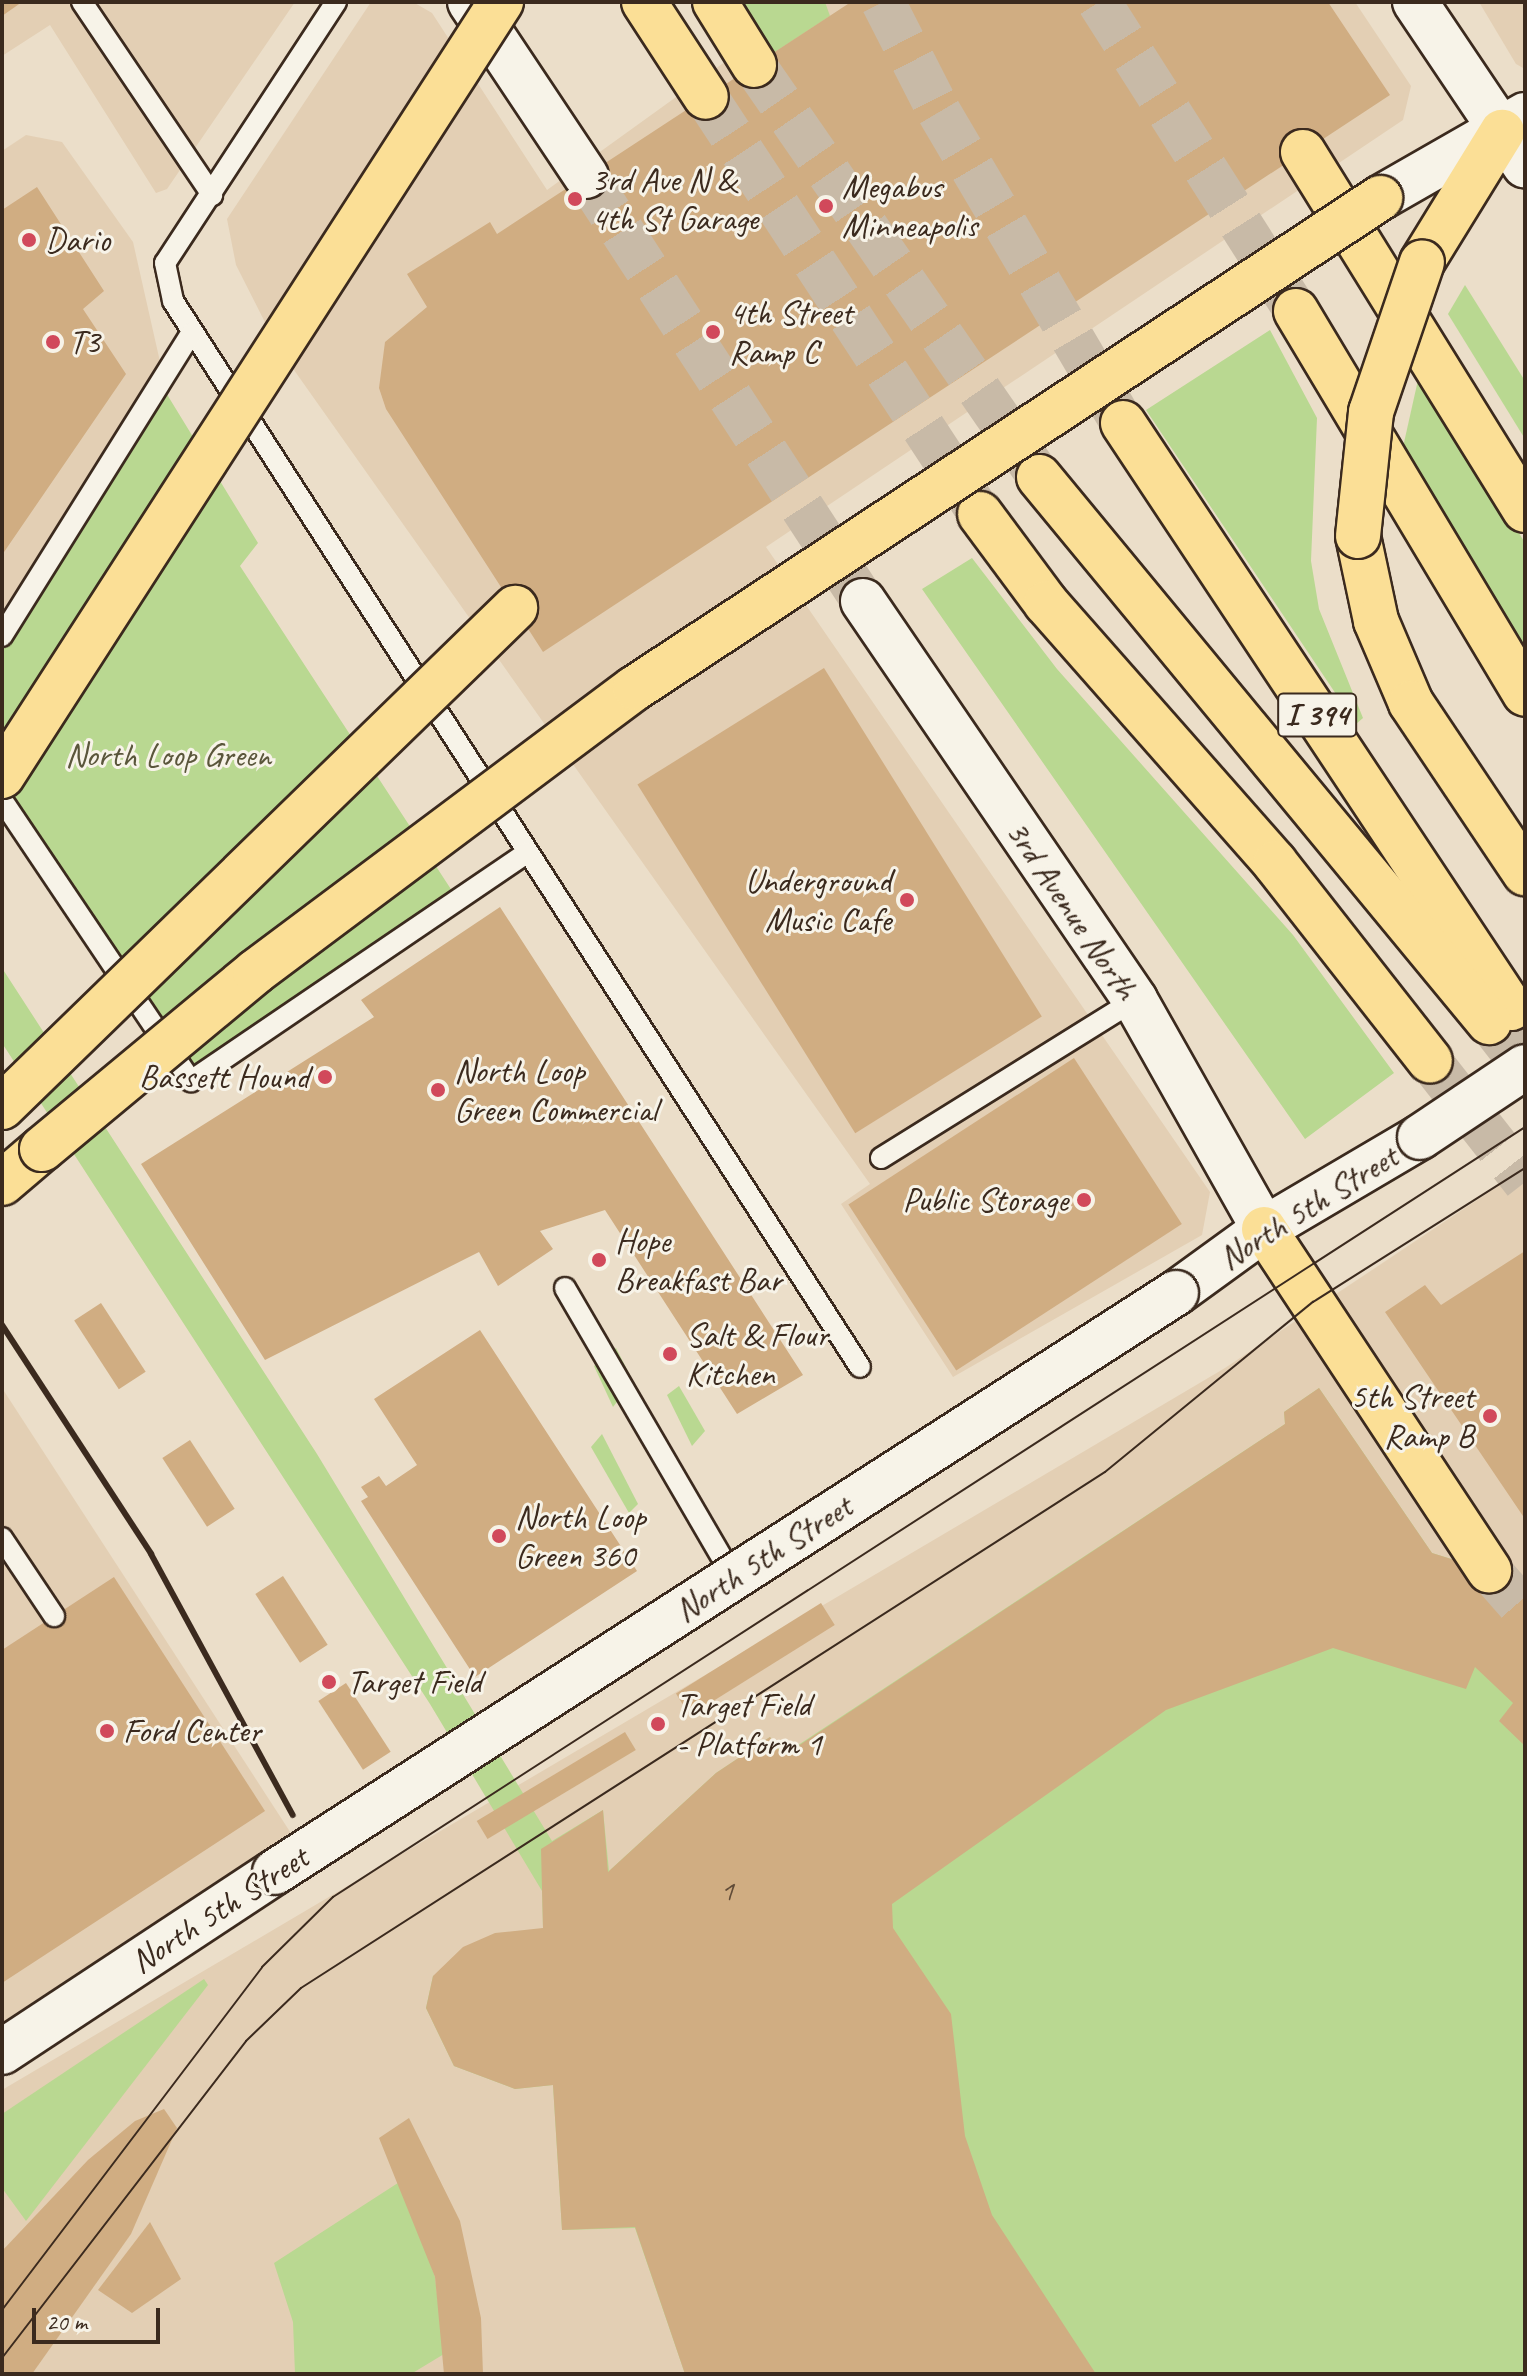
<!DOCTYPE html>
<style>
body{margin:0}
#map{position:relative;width:1527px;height:2376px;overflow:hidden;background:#ebdec9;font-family:Caveat,sans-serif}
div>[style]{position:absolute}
.built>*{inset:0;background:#e3cfb4}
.green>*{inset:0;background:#b9d891}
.building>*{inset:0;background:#d0ad82;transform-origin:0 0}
.tertiary-tunnel>*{height:44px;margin-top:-22px;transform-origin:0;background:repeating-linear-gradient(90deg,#c8baa7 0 44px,transparent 0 66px)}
.motorway-tunnel>*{height:44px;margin-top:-22px;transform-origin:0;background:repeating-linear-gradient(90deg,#c8baa7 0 44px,transparent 0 66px)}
.roads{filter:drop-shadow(2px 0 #3b2a1e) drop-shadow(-2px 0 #3b2a1e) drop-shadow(0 2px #3b2a1e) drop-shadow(0 -2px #3b2a1e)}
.service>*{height:20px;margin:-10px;padding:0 10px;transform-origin:10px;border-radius:10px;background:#f7f3e8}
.tertiary>*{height:44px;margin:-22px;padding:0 22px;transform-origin:22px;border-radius:22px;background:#f7f3e8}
.secondary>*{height:44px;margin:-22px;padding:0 22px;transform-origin:22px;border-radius:22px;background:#f7f3e8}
.motorway>*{height:44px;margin:-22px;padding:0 22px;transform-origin:22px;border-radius:22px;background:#fbdf96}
.tram>*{height:2px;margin:-1px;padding:0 1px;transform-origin:1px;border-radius:1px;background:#3b2a1e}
.rail>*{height:6px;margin:-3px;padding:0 3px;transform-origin:3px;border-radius:3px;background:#3b2a1e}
.bridges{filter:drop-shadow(2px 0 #3b2a1e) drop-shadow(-2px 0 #3b2a1e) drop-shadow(0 2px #3b2a1e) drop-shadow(0 -2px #3b2a1e)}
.tertiary-bridge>*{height:44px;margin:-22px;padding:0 22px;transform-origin:22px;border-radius:22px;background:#f7f3e8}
.motorway-bridge>*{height:44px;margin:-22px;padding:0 22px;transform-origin:22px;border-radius:22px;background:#fbdf96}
.dots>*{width:22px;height:22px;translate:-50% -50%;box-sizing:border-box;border:4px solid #f7f3e8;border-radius:50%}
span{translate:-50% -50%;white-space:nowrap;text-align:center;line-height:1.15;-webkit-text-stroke:6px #f7f3e8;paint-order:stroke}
.number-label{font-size:30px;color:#604b37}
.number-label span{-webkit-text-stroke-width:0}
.shield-label span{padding:2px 6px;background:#f7f3e8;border:2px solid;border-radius:6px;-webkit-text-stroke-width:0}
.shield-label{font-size:32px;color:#3b2a1e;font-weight:700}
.poi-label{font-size:34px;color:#3b2a1e}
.left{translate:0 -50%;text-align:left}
.right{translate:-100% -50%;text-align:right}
.park-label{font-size:34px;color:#5a563b}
.street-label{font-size:34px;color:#3b2a1e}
.frame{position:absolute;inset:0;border:4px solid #3b2a1e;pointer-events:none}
.scale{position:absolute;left:32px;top:2308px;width:128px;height:36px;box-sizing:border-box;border:4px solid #3b2a1e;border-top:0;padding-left:10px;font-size:24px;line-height:28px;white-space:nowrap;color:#3b2a1e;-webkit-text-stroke:6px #f7f3e8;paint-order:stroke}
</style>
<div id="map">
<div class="built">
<div style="clip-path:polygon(2px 2px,295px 2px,167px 189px,156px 193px,50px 25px,2px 56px)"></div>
<div style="clip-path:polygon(371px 2px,413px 2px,432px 13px,547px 190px,808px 2px,1355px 2px,1411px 86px,1403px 120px,766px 547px,1210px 1192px,1202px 1235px,953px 1377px,841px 1204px,870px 1184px,277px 346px,236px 265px,227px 219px)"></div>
<div style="clip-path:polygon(1479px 2px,1525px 2px,1525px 69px,1516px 64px)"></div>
<div style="clip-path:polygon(26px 135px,62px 142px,133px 242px,163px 375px,2px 618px,2px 151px)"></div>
<div style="clip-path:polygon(1525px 1168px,1525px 2374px,2px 2374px,2px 2090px,1225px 1368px)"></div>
<div style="clip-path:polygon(2px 1388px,309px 1861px,2px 2051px)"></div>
</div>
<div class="green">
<div style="clip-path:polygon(731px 2px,825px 2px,830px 16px,769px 56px)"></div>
<div style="clip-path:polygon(1465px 285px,1525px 381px,1525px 439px,1448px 314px)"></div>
<div style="clip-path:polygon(1270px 330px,1317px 418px,1311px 561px,1319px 609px,1363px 718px,1356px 724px,1146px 410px)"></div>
<div style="clip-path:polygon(1420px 371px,1525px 543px,1525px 667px,1399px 465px)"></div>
<div style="clip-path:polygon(160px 383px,258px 543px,240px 566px,458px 900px,191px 1081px,2px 800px,2px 636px)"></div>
<div style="clip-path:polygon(972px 558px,1057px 669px,1293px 935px,1394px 1073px,1305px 1139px,922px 589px)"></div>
<div style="clip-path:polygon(2px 968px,317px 1454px,552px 1841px,603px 1810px,609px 1871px,716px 1773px,770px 1737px,783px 1755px,1285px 1424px,1284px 1412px,1319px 1388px,1432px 1553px,1525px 1582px,1525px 2374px,685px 2374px,635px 2228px,562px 2230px,553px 2085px,515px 2089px,454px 2066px,426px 2008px,433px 1976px,543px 1928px,542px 1891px,430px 1704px,2px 1043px)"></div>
<div style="clip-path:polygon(616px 1348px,633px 1381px,613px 1407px,594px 1366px)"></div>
<div style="clip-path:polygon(679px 1386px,705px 1431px,692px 1446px,667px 1395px)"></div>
<div style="clip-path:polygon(602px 1434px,638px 1504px,629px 1513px,591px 1447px)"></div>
<div style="clip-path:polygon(204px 1979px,208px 1985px,26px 2221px,2px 2188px,2px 2114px)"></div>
<div style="clip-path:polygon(401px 2181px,435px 2277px,444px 2354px,411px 2374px,295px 2374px,293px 2322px,274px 2263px)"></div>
</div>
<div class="building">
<div style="clip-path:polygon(2px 2px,22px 2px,2px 16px)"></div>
<div style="clip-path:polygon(851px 2px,1328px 2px,1390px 95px,543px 652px,386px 409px,379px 388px,385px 342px,427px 307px,407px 274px,490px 222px,497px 234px)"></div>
<div style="clip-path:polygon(37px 187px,104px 291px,83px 309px,126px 374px,2px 555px,2px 210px)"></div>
<div style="left:824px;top:668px;width:411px;height:220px;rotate:58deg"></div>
<div style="clip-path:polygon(500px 907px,803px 1375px,737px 1414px,605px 1210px,540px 1231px,553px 1249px,498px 1286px,479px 1252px,265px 1360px,141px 1164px,374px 1017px,361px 1000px)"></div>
<div style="left:1074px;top:1058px;width:198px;height:269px;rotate:57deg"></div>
<div style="clip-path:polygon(1525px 1251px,1525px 1519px,1385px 1312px,1425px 1285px,1441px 1305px)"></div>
<div style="left:101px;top:1303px;width:82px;height:32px;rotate:57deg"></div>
<div style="clip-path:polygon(480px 1330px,637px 1571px,475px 1677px,361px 1501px,368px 1497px,361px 1487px,379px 1476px,386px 1486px,417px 1465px,374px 1399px)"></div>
<div style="clip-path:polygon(1319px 1388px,1432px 1553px,1525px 1582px,1525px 1746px,1499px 1721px,1513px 1703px,1475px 1667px,1466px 1689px,1333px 1648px,1166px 1710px,892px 1904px,893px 1928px,951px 2014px,965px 2136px,992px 2215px,1096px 2374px,685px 2374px,635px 2227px,562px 2230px,553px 2085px,515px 2089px,454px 2066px,426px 2008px,433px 1976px,463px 1947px,495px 1933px,543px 1928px,541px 1849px,603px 1810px,608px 1872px,716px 1773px,770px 1737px,783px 1756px,1285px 1424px,1284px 1412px)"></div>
<div style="left:190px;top:1440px;width:82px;height:33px;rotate:57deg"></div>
<div style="left:283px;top:1576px;width:82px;height:33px;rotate:57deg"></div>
<div style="clip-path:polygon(114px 1577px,265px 1811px,2px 1983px,2px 1650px)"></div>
<div style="left:821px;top:1603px;width:26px;height:171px;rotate:58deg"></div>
<div style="left:346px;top:1683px;width:82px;height:33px;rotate:57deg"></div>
<div style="left:625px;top:1732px;width:21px;height:173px;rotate:59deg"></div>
<div style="clip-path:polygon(164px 2109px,177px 2128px,131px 2234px,32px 2374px,2px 2374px,2px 2251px,88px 2160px,135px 2121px)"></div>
<div style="clip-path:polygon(409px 2118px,460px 2221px,481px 2318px,483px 2374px,444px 2374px,435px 2277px,379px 2138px)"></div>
<div style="clip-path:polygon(150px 2222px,181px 2279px,132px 2313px,98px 2290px)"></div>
</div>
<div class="tertiary-tunnel">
<div style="left:586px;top:176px;width:507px;rotate:56.91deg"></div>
</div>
<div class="motorway-tunnel">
<div style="left:883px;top:2px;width:123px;rotate:63deg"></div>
<div style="left:939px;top:112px;width:354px;rotate:59.5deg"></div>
<div style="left:1099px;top:2px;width:366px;rotate:57.5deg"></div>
<div style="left:754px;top:65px;width:494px;rotate:55.3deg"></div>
<div style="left:706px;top:97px;width:493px;rotate:56.7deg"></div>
<div style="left:1489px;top:1022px;width:58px;rotate:52deg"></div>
<div style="left:1430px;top:1061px;width:154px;rotate:51.9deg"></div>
<div style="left:1489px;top:1570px;width:55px;rotate:48.7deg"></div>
</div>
<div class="roads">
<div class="service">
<div style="left:82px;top:2px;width:233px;rotate:56deg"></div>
<div style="left:336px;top:2px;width:312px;rotate:123.2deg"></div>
<div style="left:165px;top:263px;width:39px;rotate:78deg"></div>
<div style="left:173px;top:301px;width:1268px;rotate:57.2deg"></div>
<div style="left:2px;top:636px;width:357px;rotate:-58deg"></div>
<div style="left:2px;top:800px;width:339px;rotate:56.1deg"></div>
<div style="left:191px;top:1081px;width:406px;rotate:-34.2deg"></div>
<div style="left:881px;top:1158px;width:299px;rotate:-31.9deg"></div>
<div style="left:565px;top:1288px;width:334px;rotate:59.8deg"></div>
<div style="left:2px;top:1538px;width:94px;rotate:56.3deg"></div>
</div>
<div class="tertiary">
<div style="left:470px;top:2px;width:209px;rotate:56.3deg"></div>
<div style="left:1415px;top:2px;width:197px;rotate:56.1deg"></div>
<div style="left:863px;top:601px;width:483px;rotate:55.7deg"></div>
<div style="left:1135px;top:1000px;width:263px;rotate:60.6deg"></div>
<div style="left:1176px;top:1293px;width:109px;rotate:-36deg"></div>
<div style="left:1264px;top:1229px;width:181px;rotate:-30.5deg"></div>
<div style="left:2px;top:2052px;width:327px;rotate:-33.4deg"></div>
</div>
<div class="secondary">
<div style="left:1380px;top:198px;width:167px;rotate:-29.8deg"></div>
</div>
<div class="motorway">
<div style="left:644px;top:2px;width:113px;rotate:56.9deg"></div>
<div style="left:715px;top:2px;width:74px;rotate:58.2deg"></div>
<div style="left:1303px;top:152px;width:421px;rotate:58.2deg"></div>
<div style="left:1422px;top:262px;width:153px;rotate:-58.4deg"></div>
<div style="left:1296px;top:311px;width:446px;rotate:59.1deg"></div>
<div style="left:1123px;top:423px;width:702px;rotate:56.45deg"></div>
<div style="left:1039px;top:477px;width:707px;rotate:50.45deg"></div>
<div style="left:980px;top:514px;width:111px;rotate:53.4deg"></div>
<div style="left:1046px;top:603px;width:346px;rotate:48.6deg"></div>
<div style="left:1275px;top:863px;width:251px;rotate:51.9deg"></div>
<div style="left:1358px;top:536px;width:87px;rotate:78deg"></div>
<div style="left:1376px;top:621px;width:89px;rotate:66.9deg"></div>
<div style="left:1411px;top:703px;width:205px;rotate:56.2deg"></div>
<div style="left:2px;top:1183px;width:52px;rotate:-40.4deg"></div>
<div style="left:1264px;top:1229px;width:409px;rotate:56.6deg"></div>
</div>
</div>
<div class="tram">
<div style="left:2px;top:2310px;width:430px;rotate:-52.8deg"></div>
<div style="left:262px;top:1967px;width:100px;rotate:-44.6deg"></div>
<div style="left:333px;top:1897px;width:1419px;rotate:-32.86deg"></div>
<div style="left:2px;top:2358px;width:400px;rotate:-52.4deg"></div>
<div style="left:246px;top:2041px;width:76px;rotate:-43.9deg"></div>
<div style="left:301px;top:1988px;width:955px;rotate:-32.69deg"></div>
<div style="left:1105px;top:1472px;width:269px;rotate:-39.3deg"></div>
<div style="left:1313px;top:1302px;width:251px;rotate:-32.3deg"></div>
</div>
<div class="rail">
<div style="left:2px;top:1325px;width:273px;rotate:56.9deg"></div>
<div style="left:151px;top:1554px;width:297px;rotate:61.5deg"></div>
</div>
<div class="bridges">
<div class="tertiary-bridge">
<div style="left:1420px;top:1137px;width:126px;rotate:-33.7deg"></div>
<div style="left:275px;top:1872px;width:1071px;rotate:-32.73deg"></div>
</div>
<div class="motorway-bridge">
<div style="left:1358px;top:536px;width:125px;rotate:-84deg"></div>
<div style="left:1371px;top:412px;width:158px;rotate:-71.2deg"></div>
<div style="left:2px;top:776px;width:921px;rotate:-57.19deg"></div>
<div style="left:2px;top:1107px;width:716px;rotate:-44.21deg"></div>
<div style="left:42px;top:1149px;width:277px;rotate:-39.7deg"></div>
<div style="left:255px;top:972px;width:474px;rotate:-36.8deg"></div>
<div style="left:635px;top:688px;width:892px;rotate:-33.33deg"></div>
</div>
</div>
<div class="dots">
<div style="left:575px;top:199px;background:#d1495b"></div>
<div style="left:826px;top:206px;background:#d1495b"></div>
<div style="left:29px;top:240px;background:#d1495b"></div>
<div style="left:713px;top:332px;background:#d1495b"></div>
<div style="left:53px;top:342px;background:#d1495b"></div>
<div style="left:907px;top:900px;background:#d1495b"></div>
<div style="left:325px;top:1077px;background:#d1495b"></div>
<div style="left:438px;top:1090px;background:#d1495b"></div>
<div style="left:1084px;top:1200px;background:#d1495b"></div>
<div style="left:599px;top:1260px;background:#d1495b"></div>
<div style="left:670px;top:1354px;background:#d1495b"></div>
<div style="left:1490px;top:1416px;background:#d1495b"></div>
<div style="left:499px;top:1536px;background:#d1495b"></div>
<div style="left:329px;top:1682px;background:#d1495b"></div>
<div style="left:658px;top:1724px;background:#d1495b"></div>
<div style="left:107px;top:1731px;background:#d1495b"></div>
</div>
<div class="number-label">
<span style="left:727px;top:1890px">1</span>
</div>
<div class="shield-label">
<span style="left:1317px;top:715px">I 394</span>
</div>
<div class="poi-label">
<span class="left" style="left:591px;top:199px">3rd Ave N &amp;<br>4th St Garage</span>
<span class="left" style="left:842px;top:206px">Megabus<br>Minneapolis</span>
<span class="left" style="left:45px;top:240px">Dario</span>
<span class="left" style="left:729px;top:332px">4th Street<br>Ramp C</span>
<span class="left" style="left:69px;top:342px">T3</span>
<span class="right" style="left:891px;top:900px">Underground<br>Music Cafe</span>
<span class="left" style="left:454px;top:1090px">North Loop<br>Green Commercial</span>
<span class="right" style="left:309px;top:1077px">Bassett Hound</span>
<span class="right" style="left:1068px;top:1200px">Public Storage</span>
<span class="left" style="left:615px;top:1260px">Hope<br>Breakfast Bar</span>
<span class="left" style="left:686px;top:1354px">Salt &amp; Flour<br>Kitchen</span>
<span class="right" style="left:1474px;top:1416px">5th Street<br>Ramp B</span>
<span class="left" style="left:515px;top:1536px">North Loop<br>Green 360</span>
<span class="left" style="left:347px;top:1682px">Target Field</span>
<span class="left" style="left:676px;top:1724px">Target Field<br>- Platform 1</span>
<span class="left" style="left:123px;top:1731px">Ford Center</span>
</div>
<div class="park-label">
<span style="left:168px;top:755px">North Loop Green</span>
</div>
<div class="street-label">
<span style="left:1072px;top:910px;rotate:56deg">3rd Avenue North</span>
<span style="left:1308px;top:1207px;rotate:-32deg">North 5th Street</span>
<span style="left:763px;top:1558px;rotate:-33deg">North 5th Street</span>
<span style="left:219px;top:1909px;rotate:-33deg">North 5th Street</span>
</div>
<div class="frame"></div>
<div class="scale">20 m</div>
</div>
